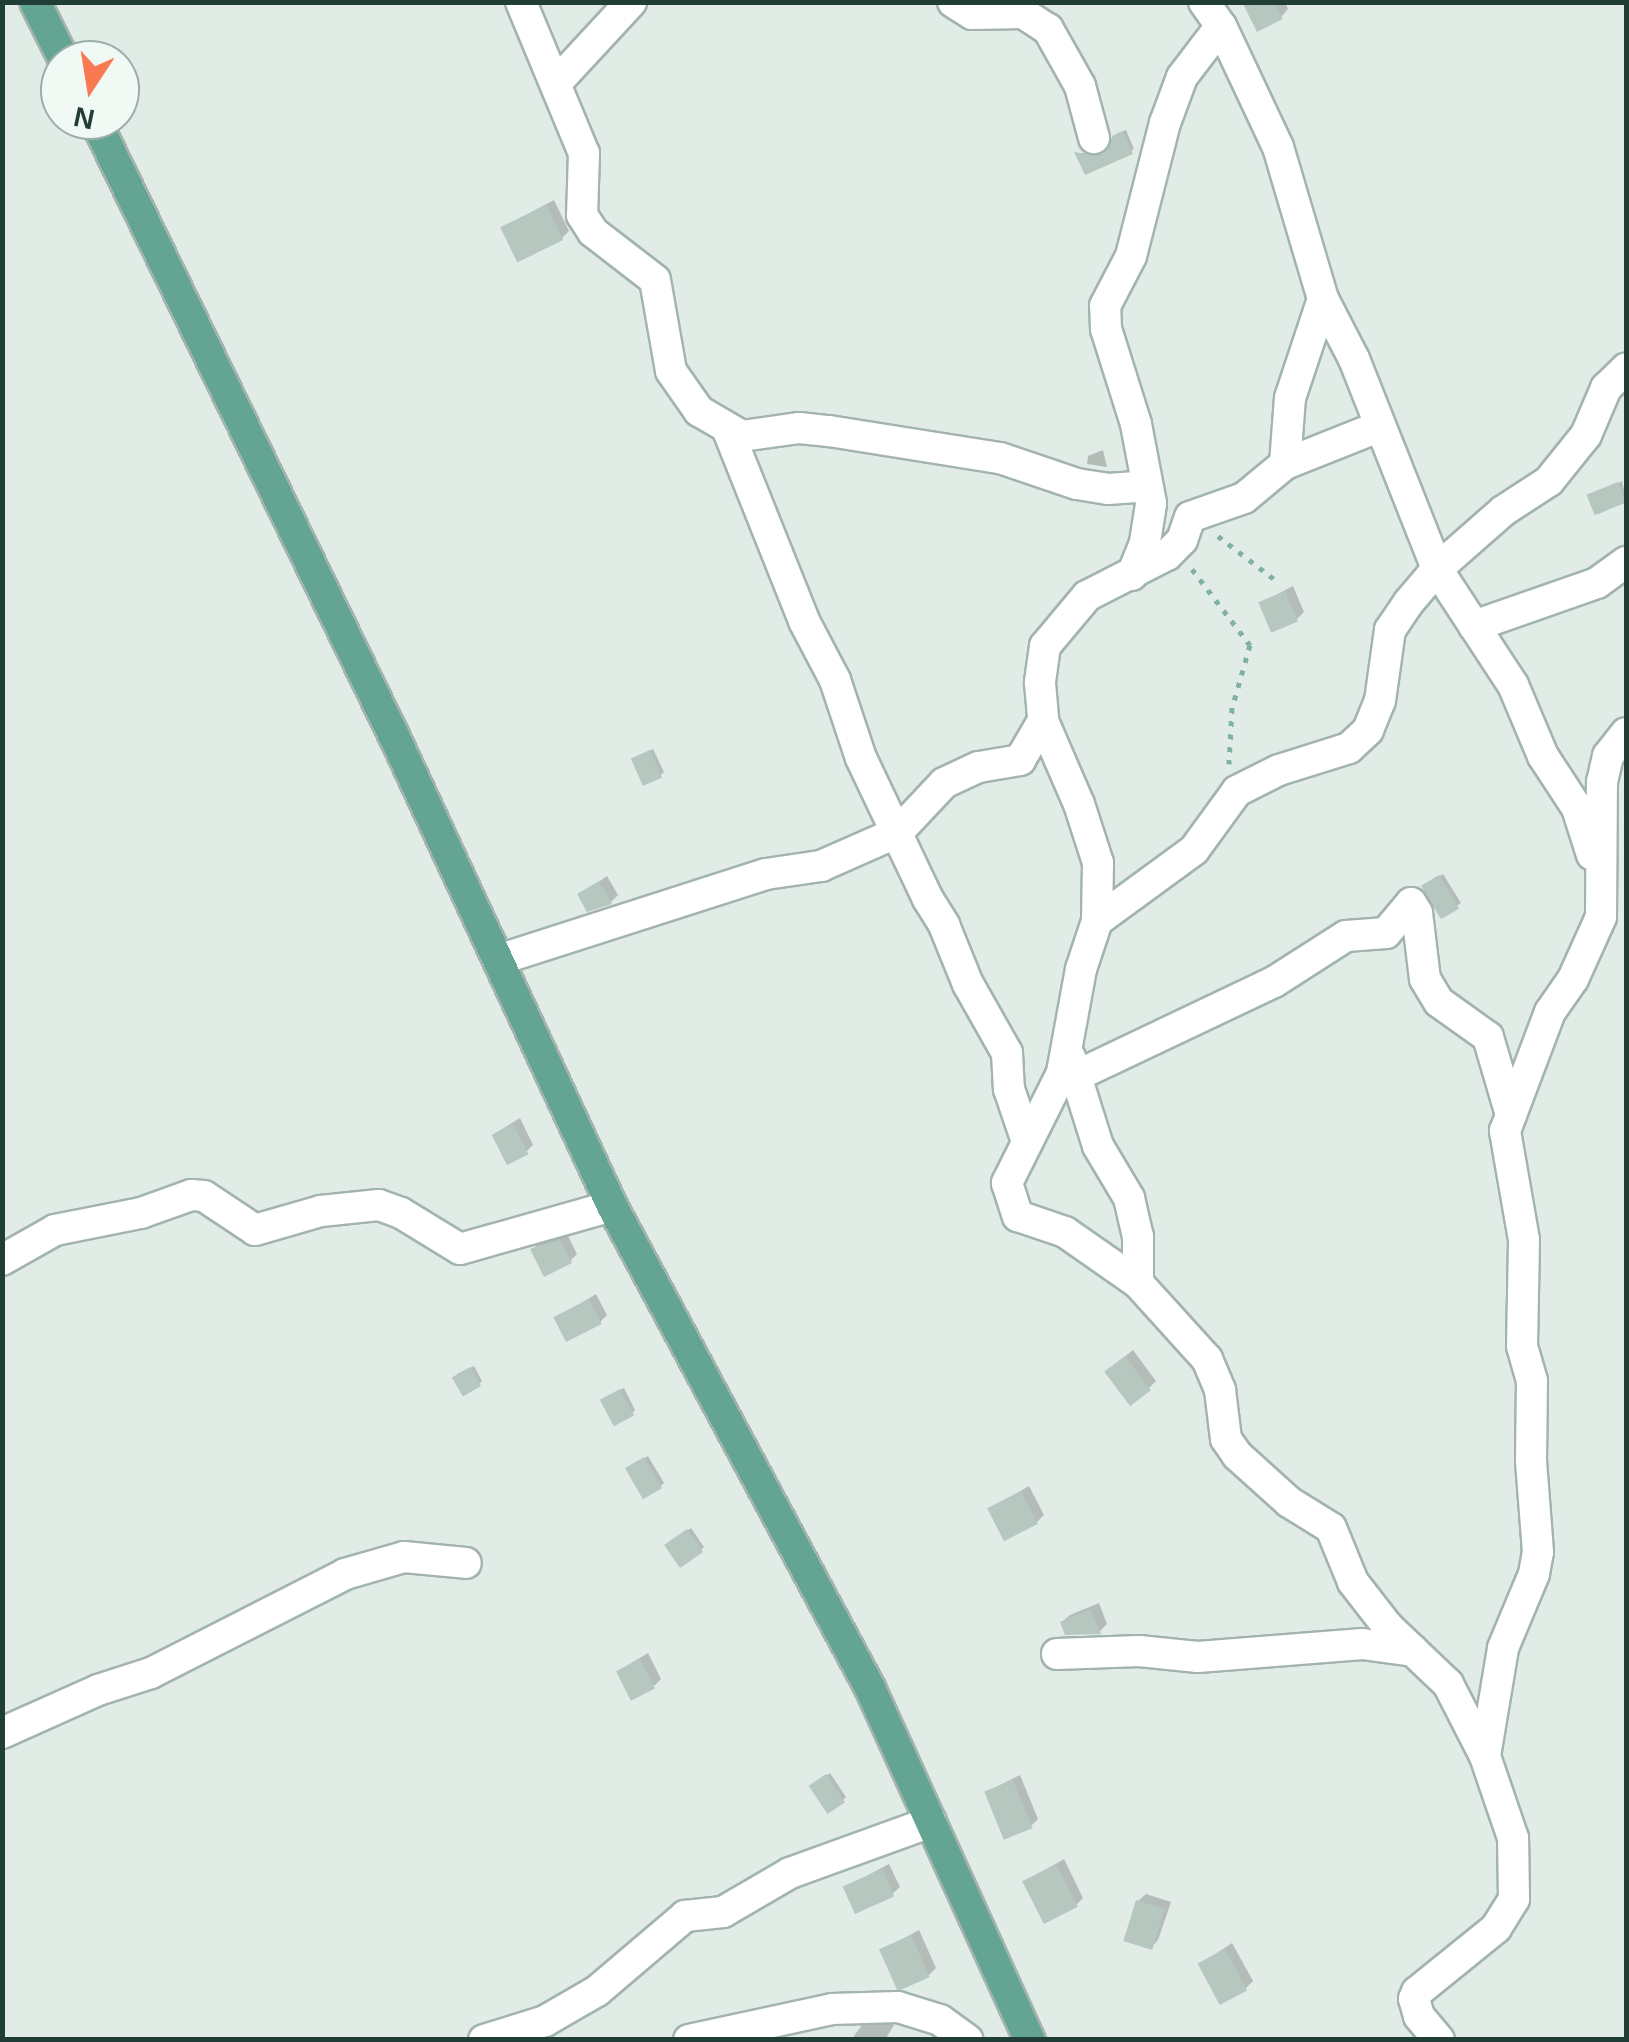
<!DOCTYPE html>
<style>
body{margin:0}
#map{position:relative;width:1629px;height:2042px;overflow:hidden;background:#e1ece7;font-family:Arial,sans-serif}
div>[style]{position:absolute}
.shadow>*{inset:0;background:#0003}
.building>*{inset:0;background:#b6c7c0;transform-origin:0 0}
.path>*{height:5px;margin-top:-2.5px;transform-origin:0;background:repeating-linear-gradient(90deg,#7fb2a2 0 5px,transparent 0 13px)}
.roads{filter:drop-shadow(2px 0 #a3b4ae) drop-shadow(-2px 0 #a3b4ae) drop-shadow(0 2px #a3b4ae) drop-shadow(0 -2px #a3b4ae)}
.minor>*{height:30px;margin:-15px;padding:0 15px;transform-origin:15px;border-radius:15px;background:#fff}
.primary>*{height:30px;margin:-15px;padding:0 15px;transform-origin:15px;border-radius:15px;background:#63a493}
span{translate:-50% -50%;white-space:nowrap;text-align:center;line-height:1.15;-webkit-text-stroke:10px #f1f9f5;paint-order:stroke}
.frame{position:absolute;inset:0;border:5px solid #203e36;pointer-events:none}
.north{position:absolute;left:40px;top:40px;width:100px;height:100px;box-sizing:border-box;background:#f1f9f5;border:2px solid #9daea9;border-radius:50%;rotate:192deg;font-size:28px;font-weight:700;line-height:40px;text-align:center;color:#203e36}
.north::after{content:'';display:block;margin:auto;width:35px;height:45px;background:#f97a52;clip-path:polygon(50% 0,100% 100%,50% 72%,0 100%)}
</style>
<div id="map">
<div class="shadow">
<div style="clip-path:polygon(1244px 2px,1285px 2px,1288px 9px,1281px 17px)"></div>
<div style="clip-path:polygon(1126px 130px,1134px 149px,1086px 172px,1077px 153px,1105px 154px,1118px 133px)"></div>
<div style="clip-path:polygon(554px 200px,569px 231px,562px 238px,503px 227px)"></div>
<div style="clip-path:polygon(1103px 450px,1107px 467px,1087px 464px,1088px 456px)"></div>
<div style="clip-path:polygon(1622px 481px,1626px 499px,1599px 514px,1594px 496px)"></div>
<div style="clip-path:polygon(1293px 586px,1304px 612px,1297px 619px,1261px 603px)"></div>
<div style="clip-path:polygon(653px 749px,664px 772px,661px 775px,637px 757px)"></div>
<div style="clip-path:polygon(1443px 874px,1461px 903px,1443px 915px,1427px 884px)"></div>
<div style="clip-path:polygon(607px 876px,618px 895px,611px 902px,580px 895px)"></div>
<div style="clip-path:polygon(520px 1118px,533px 1145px,526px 1152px,494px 1134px)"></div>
<div style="clip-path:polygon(567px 1234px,577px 1254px,570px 1261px,533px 1249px,540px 1242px)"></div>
<div style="clip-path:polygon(596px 1294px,607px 1315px,600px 1322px,556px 1318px)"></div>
<div style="clip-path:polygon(1133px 1350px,1156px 1381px,1149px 1388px,1114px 1365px)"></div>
<div style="clip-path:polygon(474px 1366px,482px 1381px,479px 1384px,457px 1374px)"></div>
<div style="clip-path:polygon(624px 1388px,635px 1410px,632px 1413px,606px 1398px)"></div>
<div style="clip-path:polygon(648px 1456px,664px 1483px,661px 1486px,631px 1466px)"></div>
<div style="clip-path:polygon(1029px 1486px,1044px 1515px,1037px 1522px,990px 1509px)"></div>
<div style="clip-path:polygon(691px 1528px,704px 1547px,701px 1550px,670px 1542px)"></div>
<div style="clip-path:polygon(1099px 1603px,1107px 1624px,1100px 1631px,1067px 1632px,1062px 1622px,1070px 1615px)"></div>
<div style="clip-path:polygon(648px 1653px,661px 1679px,654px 1686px,618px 1671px)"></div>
<div style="clip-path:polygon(830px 1773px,846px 1797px,843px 1800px,815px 1783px)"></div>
<div style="clip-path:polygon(1020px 1775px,1038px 1819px,1031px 1826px,986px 1792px)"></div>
<div style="clip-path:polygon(1064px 1859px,1083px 1898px,1076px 1905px,1025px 1882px)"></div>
<div style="clip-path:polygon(889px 1864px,900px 1887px,892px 1894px,846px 1887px)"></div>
<div style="clip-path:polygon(1146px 1894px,1171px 1902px,1158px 1940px,1151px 1948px,1138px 1901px)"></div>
<div style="clip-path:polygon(919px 1930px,936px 1968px,929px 1975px,882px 1950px)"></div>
<div style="clip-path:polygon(1232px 1943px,1253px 1981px,1245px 1989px,1200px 1964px)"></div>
<div style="clip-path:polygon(885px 2020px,894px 2025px,885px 2040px,851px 2040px,865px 2021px)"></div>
</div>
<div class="building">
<div style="clip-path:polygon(1242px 2px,1274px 2px,1283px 19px,1257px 32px)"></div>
<div style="clip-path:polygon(1123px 131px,1133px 154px,1085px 175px,1074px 152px,1100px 156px,1108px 150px,1112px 136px)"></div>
<div style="left:546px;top:205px;width:39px;height:51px;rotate:64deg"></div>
<div style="left:1618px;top:482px;width:22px;height:34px;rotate:68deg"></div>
<div style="left:1285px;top:591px;width:33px;height:29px;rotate:67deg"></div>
<div style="left:650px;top:750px;width:30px;height:21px;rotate:66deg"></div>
<div style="left:1439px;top:875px;width:39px;height:21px;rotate:59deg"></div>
<div style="clip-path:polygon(599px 881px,612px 904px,587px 912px,577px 894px)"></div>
<div style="left:513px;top:1124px;width:34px;height:24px;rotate:63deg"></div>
<div style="clip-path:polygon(560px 1240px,572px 1263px,544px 1277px,530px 1249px)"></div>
<div style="left:589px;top:1299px;width:28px;height:40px;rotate:63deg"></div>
<div style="left:1125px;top:1356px;width:43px;height:26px;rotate:53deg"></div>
<div style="left:470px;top:1367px;width:22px;height:21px;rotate:60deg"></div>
<div style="left:620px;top:1389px;width:30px;height:23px;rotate:62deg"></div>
<div style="left:644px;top:1457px;width:36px;height:22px;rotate:60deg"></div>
<div style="left:1021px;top:1491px;width:37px;height:38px;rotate:63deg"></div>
<div style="left:687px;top:1529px;width:28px;height:28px;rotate:55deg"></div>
<div style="clip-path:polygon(1091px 1609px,1101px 1634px,1065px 1635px,1060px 1622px)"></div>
<div style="left:640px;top:1659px;width:33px;height:27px;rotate:63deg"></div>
<div style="left:826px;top:1774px;width:34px;height:21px;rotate:56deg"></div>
<div style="left:1013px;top:1780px;width:52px;height:31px;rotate:68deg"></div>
<div style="left:1056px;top:1864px;width:48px;height:38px;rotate:63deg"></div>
<div style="left:882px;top:1869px;width:30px;height:43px;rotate:66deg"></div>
<div style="left:1136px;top:1900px;width:30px;height:43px;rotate:17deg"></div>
<div style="left:911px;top:1935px;width:46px;height:35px;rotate:66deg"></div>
<div style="left:1225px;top:1949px;width:47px;height:31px;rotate:62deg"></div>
</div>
<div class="path">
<div style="left:1218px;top:536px;width:71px;rotate:37.5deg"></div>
<div style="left:1192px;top:569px;width:96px;rotate:52.7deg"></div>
<div style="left:1250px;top:645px;width:66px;rotate:105.9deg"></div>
<div style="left:1232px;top:708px;width:56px;rotate:93.1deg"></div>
</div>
<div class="roads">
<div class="minor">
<div style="left:521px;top:2px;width:164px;rotate:67.4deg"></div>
<div style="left:584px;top:153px;width:62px;rotate:91.8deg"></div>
<div style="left:582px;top:215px;width:20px;rotate:57deg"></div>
<div style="left:593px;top:232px;width:78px;rotate:37.7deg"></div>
<div style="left:655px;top:280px;width:92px;rotate:80deg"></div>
<div style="left:671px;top:371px;width:49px;rotate:55deg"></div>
<div style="left:699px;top:411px;width:50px;rotate:30.2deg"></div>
<div style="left:742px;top:436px;width:58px;rotate:-8deg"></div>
<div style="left:799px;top:428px;width:30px;rotate:6deg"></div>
<div style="left:829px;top:431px;width:173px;rotate:9deg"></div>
<div style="left:1000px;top:458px;width:81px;rotate:18.7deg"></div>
<div style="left:1077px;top:484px;width:31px;rotate:9deg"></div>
<div style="left:1108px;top:489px;width:39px;rotate:-4deg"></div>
<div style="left:953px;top:2px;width:22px;rotate:32deg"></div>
<div style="left:972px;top:14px;width:51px;rotate:-1.1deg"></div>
<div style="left:1023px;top:13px;width:30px;rotate:33deg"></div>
<div style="left:1048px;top:29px;width:65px;rotate:60.7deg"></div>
<div style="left:1080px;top:86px;width:54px;rotate:74.9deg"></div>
<div style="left:1204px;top:2px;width:29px;rotate:55deg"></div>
<div style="left:1221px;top:26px;width:134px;rotate:64.8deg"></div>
<div style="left:1278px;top:147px;width:159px;rotate:73.5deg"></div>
<div style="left:1323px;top:299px;width:68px;rotate:62.7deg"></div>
<div style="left:1354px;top:359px;width:226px;rotate:68.4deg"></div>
<div style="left:1437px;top:569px;width:139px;rotate:56.8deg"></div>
<div style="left:1513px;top:685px;width:77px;rotate:67.1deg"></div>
<div style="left:1543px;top:756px;width:62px;rotate:56.8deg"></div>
<div style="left:1577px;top:808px;width:49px;rotate:72.3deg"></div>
<div style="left:557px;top:82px;width:109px;rotate:-47.2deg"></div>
<div style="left:1378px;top:427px;width:100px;rotate:158.3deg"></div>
<div style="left:1285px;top:464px;width:53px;rotate:140.3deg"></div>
<div style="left:1244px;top:498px;width:57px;rotate:160.6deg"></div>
<div style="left:1190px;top:517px;width:24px;rotate:109deg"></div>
<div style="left:1182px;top:540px;width:21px;rotate:135deg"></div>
<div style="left:1167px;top:555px;width:90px;rotate:152.9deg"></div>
<div style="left:1087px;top:596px;width:65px;rotate:130deg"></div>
<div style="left:1045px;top:646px;width:37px;rotate:98deg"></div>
<div style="left:1040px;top:683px;width:38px;rotate:85deg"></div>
<div style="left:1043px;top:721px;width:90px;rotate:66.6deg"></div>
<div style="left:1079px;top:804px;width:62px;rotate:72.1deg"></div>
<div style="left:1098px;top:863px;width:58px;rotate:91deg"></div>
<div style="left:1097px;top:921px;width:51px;rotate:108.4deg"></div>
<div style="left:1081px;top:969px;width:106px;rotate:100.4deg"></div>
<div style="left:1062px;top:1073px;width:123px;rotate:116.6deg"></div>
<div style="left:1007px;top:1183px;width:35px;rotate:72deg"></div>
<div style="left:1018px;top:1216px;width:50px;rotate:18.8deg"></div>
<div style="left:1065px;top:1232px;width:89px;rotate:34.9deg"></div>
<div style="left:1138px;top:1283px;width:103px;rotate:47.8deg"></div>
<div style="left:1207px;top:1359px;width:34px;rotate:67deg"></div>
<div style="left:1220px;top:1390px;width:49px;rotate:83deg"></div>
<div style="left:1226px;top:1439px;width:19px;rotate:55deg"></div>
<div style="left:1237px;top:1455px;width:70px;rotate:42.1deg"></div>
<div style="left:1289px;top:1502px;width:49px;rotate:31.8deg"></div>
<div style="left:1331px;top:1528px;width:58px;rotate:67.8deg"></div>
<div style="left:1353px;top:1582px;width:57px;rotate:52.1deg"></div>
<div style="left:1388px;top:1627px;width:83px;rotate:43.5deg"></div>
<div style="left:1448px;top:1684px;width:81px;rotate:62.8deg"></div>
<div style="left:727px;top:428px;width:208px;rotate:68.2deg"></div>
<div style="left:804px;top:621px;width:67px;rotate:62.3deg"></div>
<div style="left:835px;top:680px;width:82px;rotate:71.6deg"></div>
<div style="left:861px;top:758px;width:156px;rotate:64.6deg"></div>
<div style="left:928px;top:899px;width:31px;rotate:58deg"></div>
<div style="left:944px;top:925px;width:64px;rotate:67.9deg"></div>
<div style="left:968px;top:984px;width:79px;rotate:60.5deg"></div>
<div style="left:1007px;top:1053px;width:36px;rotate:87deg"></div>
<div style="left:1009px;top:1089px;width:53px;rotate:71.2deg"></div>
<div style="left:1285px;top:464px;width:66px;rotate:-85.7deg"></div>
<div style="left:1290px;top:398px;width:104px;rotate:-71.6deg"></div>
<div style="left:1132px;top:575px;width:35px;rotate:-68deg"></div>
<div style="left:1145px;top:542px;width:39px;rotate:-81deg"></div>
<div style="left:1151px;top:503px;width:80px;rotate:-100.8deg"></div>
<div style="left:1136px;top:424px;width:100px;rotate:-107.5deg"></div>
<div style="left:1106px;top:329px;width:23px;rotate:-92deg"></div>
<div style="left:1105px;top:306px;width:56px;rotate:-62.5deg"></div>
<div style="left:1131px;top:256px;width:137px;rotate:-75.7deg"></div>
<div style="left:1165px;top:123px;width:49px;rotate:-69.7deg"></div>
<div style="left:1182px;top:77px;width:64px;rotate:-52.6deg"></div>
<div style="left:1474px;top:626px;width:130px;rotate:-19.3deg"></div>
<div style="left:1597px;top:583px;width:36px;rotate:-36deg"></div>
<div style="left:1097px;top:921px;width:120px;rotate:-36.2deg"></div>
<div style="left:1194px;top:850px;width:73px;rotate:-53.9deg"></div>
<div style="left:1237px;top:791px;width:47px;rotate:-26.6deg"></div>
<div style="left:1279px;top:770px;width:73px;rotate:-17.4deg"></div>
<div style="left:1349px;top:748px;width:26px;rotate:-43deg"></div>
<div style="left:1368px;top:730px;width:31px;rotate:-68deg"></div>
<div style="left:1380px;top:701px;width:72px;rotate:-82deg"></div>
<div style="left:1390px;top:630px;width:34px;rotate:-56deg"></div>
<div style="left:1409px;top:602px;width:43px;rotate:-49.7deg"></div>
<div style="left:1437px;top:569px;width:88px;rotate:-41.3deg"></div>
<div style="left:1503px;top:511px;width:55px;rotate:-33.1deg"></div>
<div style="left:1549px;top:481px;width:59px;rotate:-51.2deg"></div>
<div style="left:1586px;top:435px;width:51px;rotate:-66.9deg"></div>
<div style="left:1606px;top:388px;width:28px;rotate:-44deg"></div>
<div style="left:498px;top:960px;width:281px;rotate:-17.8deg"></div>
<div style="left:766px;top:874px;width:56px;rotate:-8.3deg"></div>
<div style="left:821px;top:866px;width:84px;rotate:-23.8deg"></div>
<div style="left:898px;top:832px;width:67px;rotate:-46.8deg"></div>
<div style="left:944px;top:783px;width:38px;rotate:-25deg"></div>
<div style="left:979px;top:767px;width:42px;rotate:-9.7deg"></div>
<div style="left:1020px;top:760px;width:45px;rotate:-59.5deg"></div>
<div style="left:1070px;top:1057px;width:93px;rotate:72.5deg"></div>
<div style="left:1098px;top:1146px;width:61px;rotate:59.2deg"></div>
<div style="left:1129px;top:1198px;width:39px;rotate:77deg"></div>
<div style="left:1138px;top:1236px;width:47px;rotate:90deg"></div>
<div style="left:1078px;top:1075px;width:217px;rotate:-25.4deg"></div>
<div style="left:1274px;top:982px;width:85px;rotate:-32.6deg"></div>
<div style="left:1346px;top:936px;width:40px;rotate:-4.3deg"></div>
<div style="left:1386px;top:933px;width:39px;rotate:-50deg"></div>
<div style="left:1411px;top:903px;width:12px;rotate:59deg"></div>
<div style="left:1417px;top:913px;width:66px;rotate:83.1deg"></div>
<div style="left:1425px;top:979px;width:27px;rotate:59deg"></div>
<div style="left:1439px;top:1002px;width:60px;rotate:35.5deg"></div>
<div style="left:1488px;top:1037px;width:81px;rotate:73.6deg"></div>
<div style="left:2px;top:1260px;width:61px;rotate:-29.5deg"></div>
<div style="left:55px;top:1230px;width:88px;rotate:-11.2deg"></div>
<div style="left:141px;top:1213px;width:53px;rotate:-19.8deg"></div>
<div style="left:191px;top:1195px;width:13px;rotate:4deg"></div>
<div style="left:204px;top:1196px;width:61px;rotate:33.7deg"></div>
<div style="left:255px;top:1230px;width:69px;rotate:-16.1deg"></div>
<div style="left:321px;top:1211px;width:58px;rotate:-5.9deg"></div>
<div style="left:379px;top:1205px;width:23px;rotate:20deg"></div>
<div style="left:401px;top:1213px;width:69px;rotate:31.4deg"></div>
<div style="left:460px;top:1249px;width:158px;rotate:-15.8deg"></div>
<div style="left:1057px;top:1654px;width:82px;rotate:-2.1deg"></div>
<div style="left:1139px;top:1651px;width:59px;rotate:5.8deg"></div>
<div style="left:1198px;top:1657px;width:165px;rotate:-4.5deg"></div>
<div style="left:1362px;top:1644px;width:52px;rotate:7.7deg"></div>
<div style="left:2px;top:1733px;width:105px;rotate:-24.1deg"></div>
<div style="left:98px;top:1690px;width:56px;rotate:-17.8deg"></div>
<div style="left:151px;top:1673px;width:218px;rotate:-27deg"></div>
<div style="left:345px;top:1574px;width:61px;rotate:-16.1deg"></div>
<div style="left:404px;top:1557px;width:62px;rotate:5.5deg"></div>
<div style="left:484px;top:2040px;width:64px;rotate:-17.3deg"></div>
<div style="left:545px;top:2021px;width:60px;rotate:-30deg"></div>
<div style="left:597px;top:1991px;width:116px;rotate:-40.4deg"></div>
<div style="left:685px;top:1916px;width:38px;rotate:-6deg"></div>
<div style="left:723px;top:1912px;width:78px;rotate:-30.2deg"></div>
<div style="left:790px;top:1873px;width:150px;rotate:-19.9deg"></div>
<div style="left:689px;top:2040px;width:146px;rotate:-12.2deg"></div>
<div style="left:832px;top:2009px;width:66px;rotate:-1.7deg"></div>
<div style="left:898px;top:2007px;width:44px;rotate:17.2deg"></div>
<div style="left:940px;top:2020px;width:34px;rotate:36deg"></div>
<div style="left:1439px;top:2040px;width:31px;rotate:-130deg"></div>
<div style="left:1419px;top:2016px;width:18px;rotate:-106deg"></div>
<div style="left:1414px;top:1999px;width:8px;rotate:-67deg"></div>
<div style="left:1417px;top:1992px;width:102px;rotate:-39deg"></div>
<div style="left:1496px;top:1928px;width:34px;rotate:-58deg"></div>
<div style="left:1514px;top:1899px;width:61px;rotate:-90.9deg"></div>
<div style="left:1513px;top:1838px;width:87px;rotate:-108.9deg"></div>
<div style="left:1485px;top:1756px;width:109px;rotate:-80.5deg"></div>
<div style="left:1503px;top:1648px;width:80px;rotate:-67.3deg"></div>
<div style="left:1534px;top:1574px;width:22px;rotate:-80deg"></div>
<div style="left:1538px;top:1552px;width:91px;rotate:-94.4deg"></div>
<div style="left:1531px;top:1461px;width:80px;rotate:-89.3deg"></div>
<div style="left:1532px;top:1381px;width:36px;rotate:-106deg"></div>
<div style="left:1522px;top:1346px;width:106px;rotate:-88.9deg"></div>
<div style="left:1524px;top:1240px;width:111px;rotate:-99.9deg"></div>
<div style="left:1505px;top:1131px;width:127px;rotate:-69.3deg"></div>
<div style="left:1550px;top:1012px;width:40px;rotate:-55.1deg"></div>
<div style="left:1573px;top:979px;width:68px;rotate:-65.7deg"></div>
<div style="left:1601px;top:917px;width:135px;rotate:-89.6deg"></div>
<div style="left:1602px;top:782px;width:27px;rotate:-77deg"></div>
<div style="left:1608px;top:756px;width:29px;rotate:-52deg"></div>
</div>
<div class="primary">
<div style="left:35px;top:2px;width:65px;rotate:63.4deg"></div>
<div style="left:95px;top:120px;width:687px;rotate:64.11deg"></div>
<div style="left:395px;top:738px;width:516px;rotate:65.12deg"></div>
<div style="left:612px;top:1206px;width:547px;rotate:61.84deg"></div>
<div style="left:870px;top:1688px;width:387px;rotate:65.6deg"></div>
</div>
</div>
<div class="frame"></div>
<div class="north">N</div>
</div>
